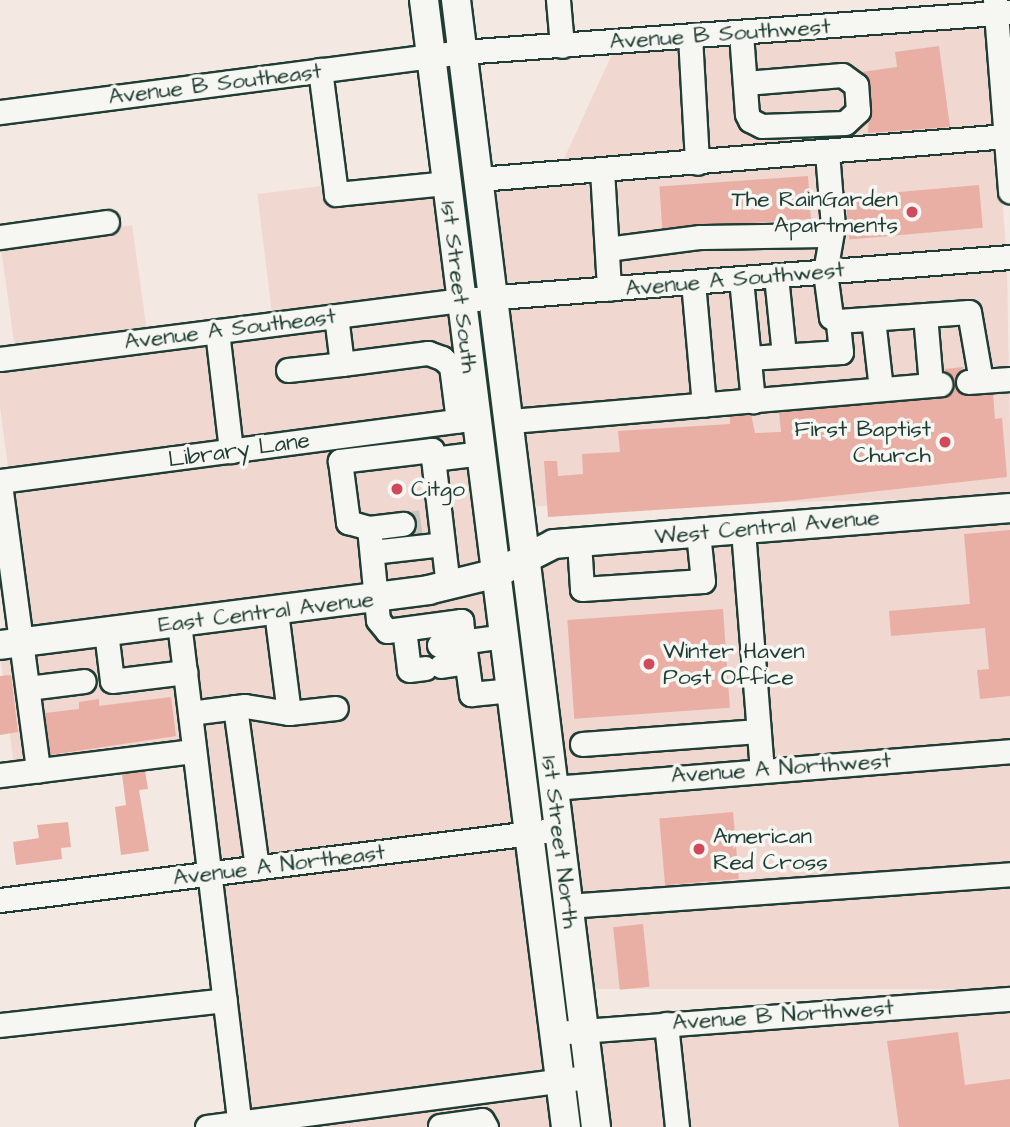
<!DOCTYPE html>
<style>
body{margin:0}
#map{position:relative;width:1010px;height:1127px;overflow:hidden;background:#f3e8e2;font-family:"Architects Daughter",sans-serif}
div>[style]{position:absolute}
.built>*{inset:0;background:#f0d7cf;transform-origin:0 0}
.building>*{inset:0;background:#e9afa4;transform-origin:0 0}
.minor-tunnel>*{height:23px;margin-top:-11.5px;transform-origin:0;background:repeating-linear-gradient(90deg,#c9c6bf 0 23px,transparent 0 34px)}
.roads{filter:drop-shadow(2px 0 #1f3d34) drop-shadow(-2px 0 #1f3d34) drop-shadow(0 2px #1f3d34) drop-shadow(0 -2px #1f3d34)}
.minor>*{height:23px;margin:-11.5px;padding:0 11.5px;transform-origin:11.5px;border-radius:11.5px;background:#f6f6f2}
.major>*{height:28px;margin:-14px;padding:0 14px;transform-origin:14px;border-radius:14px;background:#f6f6f2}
.dots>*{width:19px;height:19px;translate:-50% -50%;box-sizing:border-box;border:4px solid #f6f6f2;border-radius:50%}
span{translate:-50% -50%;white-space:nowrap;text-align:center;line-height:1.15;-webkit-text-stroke:7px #f6f6f2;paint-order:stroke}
.street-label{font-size:23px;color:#1f3d34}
.poi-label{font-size:23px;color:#1f3d34}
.right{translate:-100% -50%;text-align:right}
.left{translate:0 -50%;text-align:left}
</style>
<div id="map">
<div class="built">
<div style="clip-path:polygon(988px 23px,1006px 248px,501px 287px,486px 168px,563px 161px,613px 52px)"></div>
<div style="left:436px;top:172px;width:120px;height:180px;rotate:83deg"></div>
<div style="left:132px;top:225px;width:105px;height:133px;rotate:82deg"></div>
<div style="left:1007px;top:267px;width:231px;height:505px;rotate:89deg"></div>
<div style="clip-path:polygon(453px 310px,487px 566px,30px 632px,0 407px,0 369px)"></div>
<div style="clip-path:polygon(1010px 517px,1010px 741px,560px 777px,536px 563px,556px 554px)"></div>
<div style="left:489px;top:585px;width:242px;height:305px;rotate:82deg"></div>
<div style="left:171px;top:634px;width:109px;height:172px;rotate:83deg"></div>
<div style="left:1010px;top:761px;width:228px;height:449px;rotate:90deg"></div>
<div style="left:523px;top:844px;width:231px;height:306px;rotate:83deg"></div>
<div style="clip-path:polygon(1010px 1008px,1010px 1127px,604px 1127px,593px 1038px)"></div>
<div style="clip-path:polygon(554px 1092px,558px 1127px,283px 1127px)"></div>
</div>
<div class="building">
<div style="clip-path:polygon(939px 46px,950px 127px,868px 133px,870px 84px,861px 72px,897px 67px,895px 52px)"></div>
<div style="left:808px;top:176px;width:43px;height:149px;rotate:86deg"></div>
<div style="left:979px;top:185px;width:43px;height:134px;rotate:85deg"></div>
<div style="clip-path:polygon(964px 367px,955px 377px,957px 390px,968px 396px,993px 394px,995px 419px,1002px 418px,1007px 477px,778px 502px,548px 517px,544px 461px,557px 461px,558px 476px,583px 474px,582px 454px,620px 452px,618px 431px,730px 424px,730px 416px,751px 414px,755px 433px,781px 432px,779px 412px,942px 398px,954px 383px,944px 369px)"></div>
<div style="clip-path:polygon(1010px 530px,1010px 696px,980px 699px,977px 670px,989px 669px,985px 628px,891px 636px,889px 611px,970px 604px,964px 534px)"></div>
<div style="left:723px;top:609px;width:99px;height:156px;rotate:86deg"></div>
<div style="clip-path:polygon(11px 675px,18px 732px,0 735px,0 676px)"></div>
<div style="clip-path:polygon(171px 697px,176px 736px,50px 755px,45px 713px,79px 709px,79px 702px,99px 699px,99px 706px)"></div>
<div style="clip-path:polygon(145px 771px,148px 789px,139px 790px,149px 851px,121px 855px,115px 807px,126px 805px,122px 774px)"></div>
<div style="left:733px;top:812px;width:67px;height:74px;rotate:85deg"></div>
<div style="clip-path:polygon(68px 822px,71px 847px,61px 848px,62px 859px,16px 865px,13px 842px,39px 838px,37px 825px)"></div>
<div style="left:643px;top:924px;width:63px;height:30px;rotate:84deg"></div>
<div style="clip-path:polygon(958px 1032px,965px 1085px,1010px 1079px,1010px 1127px,899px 1127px,887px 1041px)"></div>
</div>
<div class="minor-tunnel">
<div style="left:403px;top:524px;width:18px;rotate:-9deg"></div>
</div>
<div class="roads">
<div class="minor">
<div style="left:558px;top:0;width:46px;rotate:85deg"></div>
<div style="left:995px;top:0;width:192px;rotate:85.5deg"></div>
<div style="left:741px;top:33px;width:81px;rotate:85.8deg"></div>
<div style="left:747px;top:114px;width:7px;rotate:63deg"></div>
<div style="left:750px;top:120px;width:13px;rotate:27deg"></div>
<div style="left:762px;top:126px;width:83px;rotate:-2.1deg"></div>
<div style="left:845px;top:123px;width:18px;rotate:-43deg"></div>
<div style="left:858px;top:111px;width:26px;rotate:-94deg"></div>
<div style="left:856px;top:85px;width:17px;rotate:-144deg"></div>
<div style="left:842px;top:75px;width:97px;rotate:175.3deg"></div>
<div style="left:690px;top:36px;width:127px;rotate:86.8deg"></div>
<div style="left:320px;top:70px;width:125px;rotate:82.6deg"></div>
<div style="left:336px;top:194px;width:111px;rotate:-5.7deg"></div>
<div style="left:0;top:112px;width:466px;rotate:-7.4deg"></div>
<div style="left:462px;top:52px;width:549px;rotate:-4.17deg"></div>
<div style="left:827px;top:152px;width:74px;rotate:85.4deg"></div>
<div style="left:833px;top:226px;width:47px;rotate:99.9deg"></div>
<div style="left:825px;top:272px;width:45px;rotate:82.4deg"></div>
<div style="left:831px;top:317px;width:8px;rotate:30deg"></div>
<div style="left:838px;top:321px;width:131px;rotate:-3.9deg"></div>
<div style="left:969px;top:312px;width:70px;rotate:80.1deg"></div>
<div style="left:602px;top:170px;width:119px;rotate:86.6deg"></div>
<div style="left:479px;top:179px;width:529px;rotate:-4.66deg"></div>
<div style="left:0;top:237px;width:108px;rotate:-8deg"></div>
<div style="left:607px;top:249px;width:94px;rotate:-7.4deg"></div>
<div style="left:700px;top:237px;width:127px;rotate:-0.9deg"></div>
<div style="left:776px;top:276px;width:79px;rotate:84.2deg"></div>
<div style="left:741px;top:279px;width:123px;rotate:84.4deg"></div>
<div style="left:693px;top:282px;width:123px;rotate:84.9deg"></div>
<div style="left:925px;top:315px;width:70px;rotate:85.1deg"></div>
<div style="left:873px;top:319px;width:70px;rotate:83.5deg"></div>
<div style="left:217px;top:331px;width:121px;rotate:83.3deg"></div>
<div style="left:749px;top:358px;width:92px;rotate:-3.7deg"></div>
<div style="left:841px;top:352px;width:31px;rotate:-96deg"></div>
<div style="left:0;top:359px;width:464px;rotate:-7.3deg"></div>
<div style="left:460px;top:300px;width:552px;rotate:-4.47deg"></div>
<div style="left:342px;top:364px;width:87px;rotate:-7.3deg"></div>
<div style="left:428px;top:353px;width:15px;rotate:20deg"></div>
<div style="left:442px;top:358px;width:12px;rotate:42deg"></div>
<div style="left:451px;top:366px;width:55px;rotate:82.7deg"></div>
<div style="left:288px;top:370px;width:54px;rotate:-6.3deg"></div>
<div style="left:342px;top:364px;width:48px;rotate:-97.1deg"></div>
<div style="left:968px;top:382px;width:42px;rotate:-4.1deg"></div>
<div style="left:511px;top:421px;width:431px;rotate:-4.9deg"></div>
<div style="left:433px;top:459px;width:49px;rotate:-7deg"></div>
<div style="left:0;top:481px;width:481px;rotate:-7.5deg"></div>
<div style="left:0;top:484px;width:289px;rotate:82.4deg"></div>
<div style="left:369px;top:528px;width:34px;rotate:-7deg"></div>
<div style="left:743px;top:530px;width:241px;rotate:85.5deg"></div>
<div style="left:579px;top:542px;width:47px;rotate:86.3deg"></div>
<div style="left:582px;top:589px;width:121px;rotate:-3.8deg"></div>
<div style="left:703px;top:581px;width:48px;rotate:-95.9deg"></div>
<div style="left:372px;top:552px;width:71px;rotate:-6.4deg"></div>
<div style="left:448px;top:586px;width:137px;rotate:-96.7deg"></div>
<div style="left:432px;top:450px;width:93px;rotate:173.2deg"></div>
<div style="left:340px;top:461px;width:62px;rotate:82.5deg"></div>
<div style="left:348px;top:522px;width:22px;rotate:16deg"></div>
<div style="left:369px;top:528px;width:92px;rotate:84.4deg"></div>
<div style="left:378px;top:620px;width:14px;rotate:51deg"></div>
<div style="left:387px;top:631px;width:75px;rotate:-7.7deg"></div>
<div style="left:461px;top:621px;width:74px;rotate:82.2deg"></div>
<div style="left:471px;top:694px;width:41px;rotate:-5.6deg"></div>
<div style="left:179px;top:623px;width:508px;rotate:83.1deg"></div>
<div style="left:404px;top:629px;width:41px;rotate:83deg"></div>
<div style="left:409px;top:670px;width:16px;rotate:-7deg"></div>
<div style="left:106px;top:632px;width:49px;rotate:83deg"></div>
<div style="left:112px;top:681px;width:74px;rotate:-7deg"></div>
<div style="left:439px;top:645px;width:67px;rotate:-7.8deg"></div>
<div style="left:441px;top:666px;width:25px;rotate:-9deg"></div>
<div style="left:28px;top:688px;width:56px;rotate:-7.1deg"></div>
<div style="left:235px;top:707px;width:162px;rotate:82.2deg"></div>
<div style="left:190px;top:713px;width:55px;rotate:-7.3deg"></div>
<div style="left:245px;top:706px;width:45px;rotate:9deg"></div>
<div style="left:289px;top:713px;width:103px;rotate:-97.3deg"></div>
<div style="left:289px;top:713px;width:47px;rotate:-6.1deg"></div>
<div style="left:582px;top:744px;width:177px;rotate:-4.2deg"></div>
<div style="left:0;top:775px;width:195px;rotate:-7.1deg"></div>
<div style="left:553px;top:788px;width:458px;rotate:-4.6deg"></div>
<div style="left:0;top:900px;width:550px;rotate:-7.2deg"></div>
<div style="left:568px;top:906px;width:443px;rotate:-4.1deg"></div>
<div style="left:666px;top:1024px;width:104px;rotate:83.9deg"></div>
<div style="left:0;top:1025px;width:226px;rotate:-6.3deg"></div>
<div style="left:555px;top:1033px;width:456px;rotate:-4.3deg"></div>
<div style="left:440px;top:1126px;width:42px;rotate:-8.1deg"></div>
<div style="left:482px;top:1120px;width:8px;rotate:60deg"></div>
<div style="left:207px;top:1127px;width:385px;rotate:-7.5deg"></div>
</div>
<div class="major">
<div style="left:424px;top:0;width:1136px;rotate:82.82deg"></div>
<div style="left:456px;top:0;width:1136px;rotate:82.92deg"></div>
<div style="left:0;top:645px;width:432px;rotate:-7.3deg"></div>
<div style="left:428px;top:590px;width:71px;rotate:-13.8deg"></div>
<div style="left:497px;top:573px;width:64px;rotate:-27deg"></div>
<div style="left:554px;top:544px;width:457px;rotate:-4.5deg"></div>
</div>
</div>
<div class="dots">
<div style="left:912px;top:212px;background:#d1495b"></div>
<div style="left:945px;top:442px;background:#d1495b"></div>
<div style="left:397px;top:489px;background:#d1495b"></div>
<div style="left:649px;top:664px;background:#d1495b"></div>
<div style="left:699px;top:849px;background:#d1495b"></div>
</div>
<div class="street-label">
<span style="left:720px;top:34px;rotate:-4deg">Avenue B Southwest</span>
<span style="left:215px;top:84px;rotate:-7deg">Avenue B Southeast</span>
<span style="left:735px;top:279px;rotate:-5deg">Avenue A Southwest</span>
<span style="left:459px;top:287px;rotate:83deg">1st Street South</span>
<span style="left:230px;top:329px;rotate:-7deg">Avenue A Southeast</span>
<span style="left:239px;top:450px;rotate:-8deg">Library Lane</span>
<span style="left:767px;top:527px;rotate:-5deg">West Central Avenue</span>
<span style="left:266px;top:612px;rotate:-7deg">East Central Avenue</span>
<span style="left:781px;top:768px;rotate:-4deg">Avenue A Northwest</span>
<span style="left:560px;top:842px;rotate:83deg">1st Street North</span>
<span style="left:279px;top:865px;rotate:-7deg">Avenue A Northeast</span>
<span style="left:783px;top:1015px;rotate:-4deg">Avenue B Northwest</span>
</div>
<div class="poi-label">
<span class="right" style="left:898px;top:212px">The RainGarden<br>Apartments</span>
<span class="right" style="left:931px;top:442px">First Baptist<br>Church</span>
<span class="left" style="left:411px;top:489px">Citgo</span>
<span class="left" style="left:663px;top:664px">Winter Haven<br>Post Office</span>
<span class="left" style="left:713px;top:849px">American<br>Red Cross</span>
</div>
</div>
